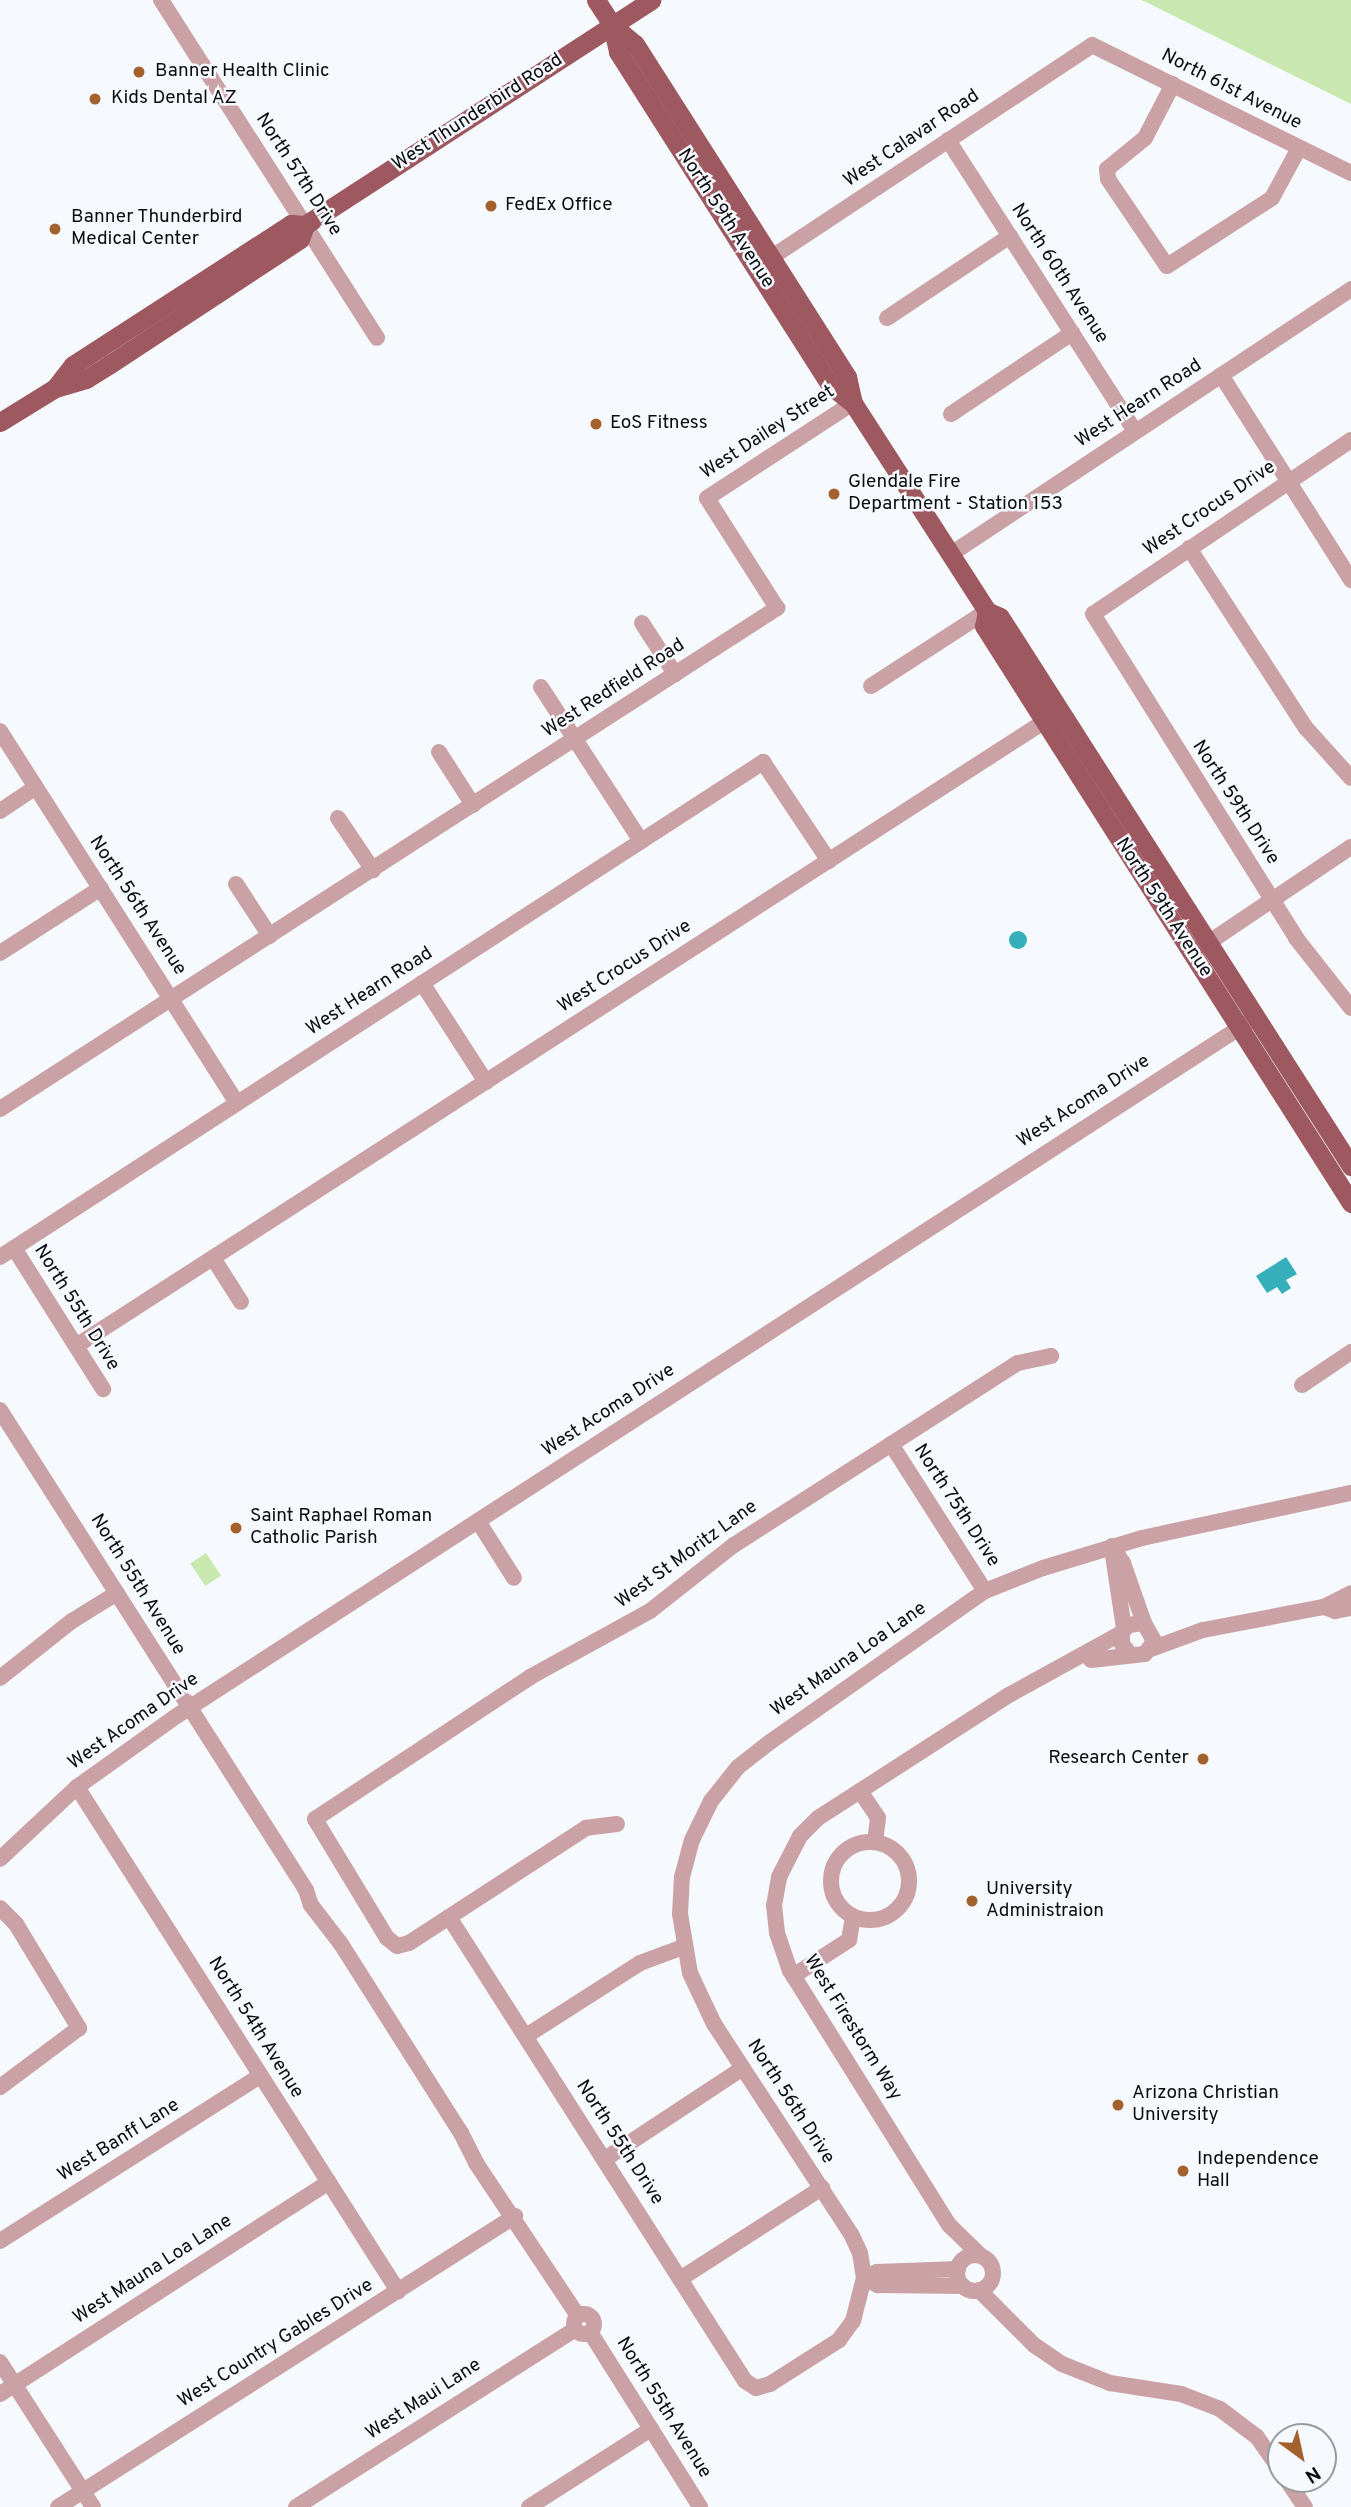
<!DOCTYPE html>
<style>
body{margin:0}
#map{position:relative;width:1351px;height:2507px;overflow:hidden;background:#f6f9fe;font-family:Overpass,sans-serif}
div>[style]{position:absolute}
.green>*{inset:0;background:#c9e8af;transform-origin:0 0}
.water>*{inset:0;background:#35b0bb}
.round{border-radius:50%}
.minor>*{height:16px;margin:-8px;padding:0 8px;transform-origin:8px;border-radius:8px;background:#caa2a5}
.minor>.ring{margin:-8px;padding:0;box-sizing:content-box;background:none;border:16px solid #caa2a5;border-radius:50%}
.major>*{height:19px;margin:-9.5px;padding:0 9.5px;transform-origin:9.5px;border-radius:9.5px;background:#9d595f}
.dots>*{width:19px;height:19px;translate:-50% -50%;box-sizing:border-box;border:4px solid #f6f9fe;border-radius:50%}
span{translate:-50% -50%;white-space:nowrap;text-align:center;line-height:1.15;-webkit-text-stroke:5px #f6f9fe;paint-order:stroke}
.poi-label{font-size:19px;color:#0b0c0e}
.left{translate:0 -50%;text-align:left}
.right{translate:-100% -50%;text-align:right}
.street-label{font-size:19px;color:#0b0c0e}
.north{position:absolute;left:1267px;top:2423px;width:70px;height:70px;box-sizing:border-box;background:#f6f9fe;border:2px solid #989a9e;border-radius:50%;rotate:147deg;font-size:19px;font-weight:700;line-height:28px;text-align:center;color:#0b0c0e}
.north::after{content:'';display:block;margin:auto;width:24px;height:32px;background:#a3612e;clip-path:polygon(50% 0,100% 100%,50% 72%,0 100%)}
</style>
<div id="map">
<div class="green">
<div style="clip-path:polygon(1141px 0,1351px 0,1351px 104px,1150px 4px)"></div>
<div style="left:206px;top:1553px;width:27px;height:19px;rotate:56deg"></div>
</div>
<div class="water">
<div class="round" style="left:1009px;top:931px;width:18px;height:18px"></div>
<div style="clip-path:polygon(1286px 1257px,1297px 1274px,1286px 1280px,1291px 1288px,1282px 1294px,1277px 1287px,1267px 1293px,1256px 1276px)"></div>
</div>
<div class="minor">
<div style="left:161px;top:0;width:401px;rotate:57.4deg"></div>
<div style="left:1173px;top:84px;width:61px;rotate:117.4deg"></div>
<div style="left:1145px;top:138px;width:49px;rotate:140.8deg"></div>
<div style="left:1107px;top:169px;width:10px;rotate:84deg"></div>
<div style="left:1108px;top:179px;width:105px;rotate:55.9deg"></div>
<div style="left:1167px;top:266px;width:125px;rotate:-32.9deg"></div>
<div style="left:1272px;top:198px;width:57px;rotate:-61.6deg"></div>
<div style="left:948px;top:140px;width:346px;rotate:57.3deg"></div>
<div style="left:763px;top:263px;width:395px;rotate:-33.5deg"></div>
<div style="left:1092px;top:45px;width:289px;rotate:26.3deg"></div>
<div style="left:887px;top:318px;width:148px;rotate:-33.7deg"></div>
<div style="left:1221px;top:375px;width:243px;rotate:57.6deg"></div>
<div style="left:951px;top:414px;width:146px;rotate:-33.8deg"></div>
<div style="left:1351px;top:440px;width:311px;rotate:146deg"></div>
<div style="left:1093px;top:614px;width:382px;rotate:57.9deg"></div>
<div style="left:1296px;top:938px;width:89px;rotate:51.8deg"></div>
<div style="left:1189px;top:548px;width:215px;rotate:57deg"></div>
<div style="left:1306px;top:728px;width:67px;rotate:48deg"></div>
<div style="left:951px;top:554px;width:480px;rotate:-33.5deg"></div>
<div style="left:642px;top:623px;width:61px;rotate:57.1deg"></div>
<div style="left:871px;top:686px;width:138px;rotate:-32.9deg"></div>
<div style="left:541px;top:687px;width:184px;rotate:57deg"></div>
<div style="left:0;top:731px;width:441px;rotate:57.5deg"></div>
<div style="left:439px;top:752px;width:63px;rotate:57.3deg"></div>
<div style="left:0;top:811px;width:43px;rotate:-33.7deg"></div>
<div style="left:338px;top:818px;width:63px;rotate:56.1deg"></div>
<div style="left:236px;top:884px;width:62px;rotate:56.8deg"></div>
<div style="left:1199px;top:949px;width:183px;rotate:-33.9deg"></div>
<div style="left:0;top:953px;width:120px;rotate:-32.8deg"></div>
<div style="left:422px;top:983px;width:118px;rotate:57.1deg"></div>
<div style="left:0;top:1109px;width:925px;rotate:-32.81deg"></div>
<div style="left:777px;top:608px;width:130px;rotate:-122.5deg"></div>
<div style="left:707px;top:498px;width:174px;rotate:-33.1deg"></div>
<div style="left:14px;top:1248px;width:167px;rotate:57.7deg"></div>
<div style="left:0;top:1257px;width:910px;rotate:-32.97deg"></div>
<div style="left:763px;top:762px;width:119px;rotate:56.3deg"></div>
<div style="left:213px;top:1258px;width:52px;rotate:57.5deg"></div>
<div style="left:76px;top:1346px;width:1163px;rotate:-32.82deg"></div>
<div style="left:1302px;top:1385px;width:59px;rotate:-34deg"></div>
<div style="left:0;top:1410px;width:569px;rotate:57.48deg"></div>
<div style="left:306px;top:1890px;width:16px;rotate:72deg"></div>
<div style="left:311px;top:1905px;width:49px;rotate:52.4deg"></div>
<div style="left:341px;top:1944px;width:224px;rotate:57.6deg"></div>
<div style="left:461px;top:2133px;width:34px;rotate:63deg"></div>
<div style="left:476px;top:2163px;width:184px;rotate:56.3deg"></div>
<div style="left:891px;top:1444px;width:174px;rotate:57.4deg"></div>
<div style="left:478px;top:1521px;width:67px;rotate:57.7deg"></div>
<div style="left:1112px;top:1546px;width:20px;rotate:57deg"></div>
<div style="left:1123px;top:1563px;width:64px;rotate:70.7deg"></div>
<div style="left:1112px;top:1549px;width:80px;rotate:81.4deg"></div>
<div style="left:1324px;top:1607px;width:12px;rotate:20deg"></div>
<div style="left:1335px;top:1611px;width:16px;rotate:-11deg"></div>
<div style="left:1151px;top:1649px;width:55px;rotate:-20.1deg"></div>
<div style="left:1203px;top:1630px;width:123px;rotate:-10.8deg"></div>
<div style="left:1324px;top:1607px;width:30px;rotate:-27deg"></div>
<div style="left:1091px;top:1660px;width:54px;rotate:-6.3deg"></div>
<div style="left:1145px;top:1654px;width:16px;rotate:-55deg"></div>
<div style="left:1154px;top:1641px;width:21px;rotate:-119deg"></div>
<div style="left:1144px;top:1623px;width:16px;rotate:173deg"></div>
<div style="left:1128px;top:1625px;width:10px;rotate:127deg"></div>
<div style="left:1122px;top:1633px;width:11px;rotate:90deg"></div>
<div style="left:1122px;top:1644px;width:11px;rotate:52deg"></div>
<div style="left:0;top:1678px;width:92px;rotate:-38.4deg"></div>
<div style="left:72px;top:1621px;width:53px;rotate:-31.9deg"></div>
<div style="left:77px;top:1787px;width:598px;rotate:57.51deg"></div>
<div style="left:860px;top:1791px;width:32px;rotate:56deg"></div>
<div style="left:878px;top:1818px;width:24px;rotate:97deg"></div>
<div style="left:617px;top:1824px;width:31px;rotate:173deg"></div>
<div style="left:586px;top:1828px;width:211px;rotate:147deg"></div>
<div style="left:409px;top:1943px;width:12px;rotate:166deg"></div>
<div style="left:397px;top:1946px;width:13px;rotate:-141deg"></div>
<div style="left:387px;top:1938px;width:139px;rotate:-121.2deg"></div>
<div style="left:315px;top:1819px;width:258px;rotate:-33.4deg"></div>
<div style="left:530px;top:1677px;width:137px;rotate:-28.8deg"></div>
<div style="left:650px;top:1611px;width:107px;rotate:-38.2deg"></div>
<div style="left:734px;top:1545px;width:337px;rotate:-32.7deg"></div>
<div style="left:1018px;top:1363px;width:34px;rotate:-12deg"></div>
<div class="ring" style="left:831px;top:1842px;width:62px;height:62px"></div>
<div style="left:0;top:1859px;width:105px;rotate:-43.1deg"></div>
<div style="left:77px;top:1787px;width:120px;rotate:-35.5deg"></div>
<div style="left:175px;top:1717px;width:1281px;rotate:-32.92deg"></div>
<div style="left:0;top:1908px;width:23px;rotate:45deg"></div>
<div style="left:16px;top:1924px;width:122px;rotate:58.8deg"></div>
<div style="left:79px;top:2028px;width:99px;rotate:143.2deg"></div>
<div style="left:449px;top:1917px;width:550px;rotate:57.46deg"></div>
<div style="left:745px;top:2381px;width:13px;rotate:32deg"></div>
<div style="left:756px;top:2388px;width:15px;rotate:-16deg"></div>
<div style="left:770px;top:2384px;width:82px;rotate:-32.5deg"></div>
<div style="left:839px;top:2340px;width:24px;rotate:-54deg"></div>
<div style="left:853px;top:2321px;width:44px;rotate:-75.7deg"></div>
<div style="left:864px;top:2278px;width:25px;rotate:-99deg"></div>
<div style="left:860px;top:2253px;width:21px;rotate:-115deg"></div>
<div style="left:851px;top:2234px;width:251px;rotate:-123.1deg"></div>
<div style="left:714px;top:2024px;width:56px;rotate:-115.2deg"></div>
<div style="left:690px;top:1973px;width:60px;rotate:-99.6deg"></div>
<div style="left:680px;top:1914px;width:37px;rotate:-87deg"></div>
<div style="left:682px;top:1877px;width:38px;rotate:-75deg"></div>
<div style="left:692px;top:1840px;width:43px;rotate:-64deg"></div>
<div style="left:711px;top:1801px;width:43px;rotate:-51.5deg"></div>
<div style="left:738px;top:1767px;width:41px;rotate:-38deg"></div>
<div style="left:770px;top:1742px;width:263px;rotate:-35.1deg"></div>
<div style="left:985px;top:1591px;width:62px;rotate:-21.6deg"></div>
<div style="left:1043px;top:1568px;width:103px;rotate:-16.9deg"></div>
<div style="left:1142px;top:1538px;width:214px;rotate:-12.2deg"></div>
<div style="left:793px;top:1976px;width:67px;rotate:-32.7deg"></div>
<div style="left:849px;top:1940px;width:23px;rotate:-80deg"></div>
<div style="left:526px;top:2036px;width:135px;rotate:-32.6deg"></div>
<div style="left:640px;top:1963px;width:46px;rotate:-20.4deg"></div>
<div style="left:605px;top:2159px;width:165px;rotate:-33.4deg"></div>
<div style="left:0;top:2241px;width:308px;rotate:-32.4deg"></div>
<div class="ring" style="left:957px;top:2255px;width:20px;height:20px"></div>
<div style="left:980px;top:2255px;width:43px;rotate:-135.9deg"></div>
<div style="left:949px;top:2225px;width:300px;rotate:-122deg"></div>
<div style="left:790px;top:1971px;width:40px;rotate:-108.9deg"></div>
<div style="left:777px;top:1933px;width:27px;rotate:-96deg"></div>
<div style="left:774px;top:1906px;width:29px;rotate:-80deg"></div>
<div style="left:779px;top:1877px;width:46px;rotate:-62.9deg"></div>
<div style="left:800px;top:1836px;width:25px;rotate:-45deg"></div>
<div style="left:818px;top:1818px;width:227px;rotate:-32.8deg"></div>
<div style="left:1009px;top:1695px;width:129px;rotate:-28.8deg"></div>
<div style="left:864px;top:2278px;width:16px;rotate:27deg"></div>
<div style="left:878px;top:2285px;width:85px;rotate:0.7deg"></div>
<div style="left:864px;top:2278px;width:14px;rotate:-25deg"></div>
<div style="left:877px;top:2272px;width:81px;rotate:-2.1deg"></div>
<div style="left:680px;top:2279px;width:169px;rotate:-32.7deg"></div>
<div style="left:979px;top:2290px;width:78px;rotate:45deg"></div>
<div style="left:1034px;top:2345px;width:34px;rotate:34deg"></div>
<div style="left:1062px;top:2364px;width:52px;rotate:21.6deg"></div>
<div style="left:1110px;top:2383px;width:72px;rotate:8.8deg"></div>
<div style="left:1181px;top:2394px;width:42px;rotate:21deg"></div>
<div style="left:1220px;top:2409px;width:46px;rotate:37.1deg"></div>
<div style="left:1257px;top:2437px;width:42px;rotate:54.8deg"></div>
<div class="ring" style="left:574px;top:2314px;width:4px;height:4px"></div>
<div style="left:590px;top:2332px;width:207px;rotate:57.8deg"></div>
<div style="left:0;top:2362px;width:172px;rotate:57.3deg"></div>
<div style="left:0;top:2394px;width:391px;rotate:-32.8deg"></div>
<div style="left:1286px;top:2479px;width:34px;rotate:56deg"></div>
<div style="left:58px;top:2507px;width:542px;rotate:-32.49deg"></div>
<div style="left:296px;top:2507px;width:331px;rotate:-32.5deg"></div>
<div style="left:529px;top:2507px;width:145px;rotate:-32.6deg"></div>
</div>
<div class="major">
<div style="left:596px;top:0;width:30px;rotate:57deg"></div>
<div style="left:612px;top:25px;width:30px;rotate:40deg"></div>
<div style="left:635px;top:44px;width:395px;rotate:57.5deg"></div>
<div style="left:847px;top:377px;width:27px;rotate:77deg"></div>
<div style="left:612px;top:25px;width:28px;rotate:77deg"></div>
<div style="left:618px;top:52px;width:396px;rotate:57.5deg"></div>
<div style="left:831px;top:386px;width:28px;rotate:38deg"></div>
<div style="left:853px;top:403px;width:247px;rotate:57.2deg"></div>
<div style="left:987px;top:611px;width:14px;rotate:25deg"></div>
<div style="left:1000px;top:617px;width:652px;rotate:57.41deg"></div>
<div style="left:55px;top:388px;width:29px;rotate:-52deg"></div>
<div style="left:73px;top:365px;width:260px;rotate:-32.9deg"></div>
<div style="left:291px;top:224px;width:14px;rotate:4deg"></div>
<div style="left:305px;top:225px;width:413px;rotate:-33deg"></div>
<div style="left:0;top:422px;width:65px;rotate:-31.7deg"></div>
<div style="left:55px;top:388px;width:32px;rotate:-16deg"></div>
<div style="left:86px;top:379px;width:28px;rotate:-32deg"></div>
<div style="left:110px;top:364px;width:227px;rotate:-33.3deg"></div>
<div style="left:300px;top:239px;width:15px;rotate:-70deg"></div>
<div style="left:987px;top:611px;width:15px;rotate:101deg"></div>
<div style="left:984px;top:626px;width:684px;rotate:57.54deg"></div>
</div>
<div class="dots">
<div style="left:139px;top:72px;background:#a3612e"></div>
<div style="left:95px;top:99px;background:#a3612e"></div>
<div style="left:491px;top:206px;background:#a3612e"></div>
<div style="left:55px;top:229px;background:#a3612e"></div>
<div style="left:596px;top:424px;background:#a3612e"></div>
<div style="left:834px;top:494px;background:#a3612e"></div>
<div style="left:236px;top:1528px;background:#a3612e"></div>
<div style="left:1203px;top:1759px;background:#a3612e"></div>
<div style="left:972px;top:1901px;background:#a3612e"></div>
<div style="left:1118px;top:2105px;background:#a3612e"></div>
<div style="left:1183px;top:2171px;background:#a3612e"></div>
</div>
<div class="poi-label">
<span class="left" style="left:155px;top:72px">Banner Health Clinic</span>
<span class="left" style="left:111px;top:99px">Kids Dental AZ</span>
<span class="left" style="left:505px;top:206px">FedEx Office</span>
<span class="left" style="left:71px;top:229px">Banner Thunderbird<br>Medical Center</span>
<span class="left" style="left:610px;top:424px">EoS Fitness</span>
<span class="left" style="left:848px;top:494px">Glendale Fire<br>Department - Station 153</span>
<span class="left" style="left:250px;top:1528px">Saint Raphael Roman<br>Catholic Parish</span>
<span class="right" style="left:1189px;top:1759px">Research Center</span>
<span class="left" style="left:986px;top:1901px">University<br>Administraion</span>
<span class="left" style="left:1132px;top:2105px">Arizona Christian<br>University</span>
<span class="left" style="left:1197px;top:2171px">Independence<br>Hall</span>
</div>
<div class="street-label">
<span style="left:1231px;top:90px;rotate:27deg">North 61st Avenue</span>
<span style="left:478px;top:113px;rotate:-33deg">West Thunderbird Road</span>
<span style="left:912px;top:139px;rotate:-34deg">West Calavar Road</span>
<span style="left:298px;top:175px;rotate:57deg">North 57th Drive</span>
<span style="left:725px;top:219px;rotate:57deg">North 59th Avenue</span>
<span style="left:1059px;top:274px;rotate:57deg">North 60th Avenue</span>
<span style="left:1139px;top:404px;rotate:-33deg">West Hearn Road</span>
<span style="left:768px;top:433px;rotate:-33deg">West Dailey Street</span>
<span style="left:1210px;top:509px;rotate:-34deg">West Crocus Drive</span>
<span style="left:614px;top:689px;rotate:-33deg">West Redfield Road</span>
<span style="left:1235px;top:803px;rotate:57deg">North 59th Drive</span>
<span style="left:137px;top:906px;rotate:57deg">North 56th Avenue</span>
<span style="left:1163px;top:908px;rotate:57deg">North 59th Avenue</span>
<span style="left:625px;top:967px;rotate:-33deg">West Crocus Drive</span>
<span style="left:370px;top:992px;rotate:-33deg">West Hearn Road</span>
<span style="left:1084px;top:1102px;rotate:-33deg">West Acoma Drive</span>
<span style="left:76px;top:1308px;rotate:58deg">North 55th Drive</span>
<span style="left:609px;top:1411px;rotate:-33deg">West Acoma Drive</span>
<span style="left:956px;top:1506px;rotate:57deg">North 75th Drive</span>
<span style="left:687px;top:1555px;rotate:-36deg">West St Moritz Lane</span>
<span style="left:137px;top:1585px;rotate:58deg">North 55th Avenue</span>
<span style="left:849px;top:1660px;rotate:-35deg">West Mauna Loa Lane</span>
<span style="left:134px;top:1722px;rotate:-35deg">West Acoma Drive</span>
<span style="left:255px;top:2028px;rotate:58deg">North 54th Avenue</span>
<span style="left:852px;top:2028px;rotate:58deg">West Firestorm Way</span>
<span style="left:790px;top:2102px;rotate:57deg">North 56th Drive</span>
<span style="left:119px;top:2141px;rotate:-32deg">West Banff Lane</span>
<span style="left:619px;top:2143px;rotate:57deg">North 55th Drive</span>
<span style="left:153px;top:2270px;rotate:-33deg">West Mauna Loa Lane</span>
<span style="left:276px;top:2344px;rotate:-32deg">West Country Gables Drive</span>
<span style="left:424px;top:2400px;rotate:-33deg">West Maui Lane</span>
<span style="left:663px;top:2408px;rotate:58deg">North 55th Avenue</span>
</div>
<div class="north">N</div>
</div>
